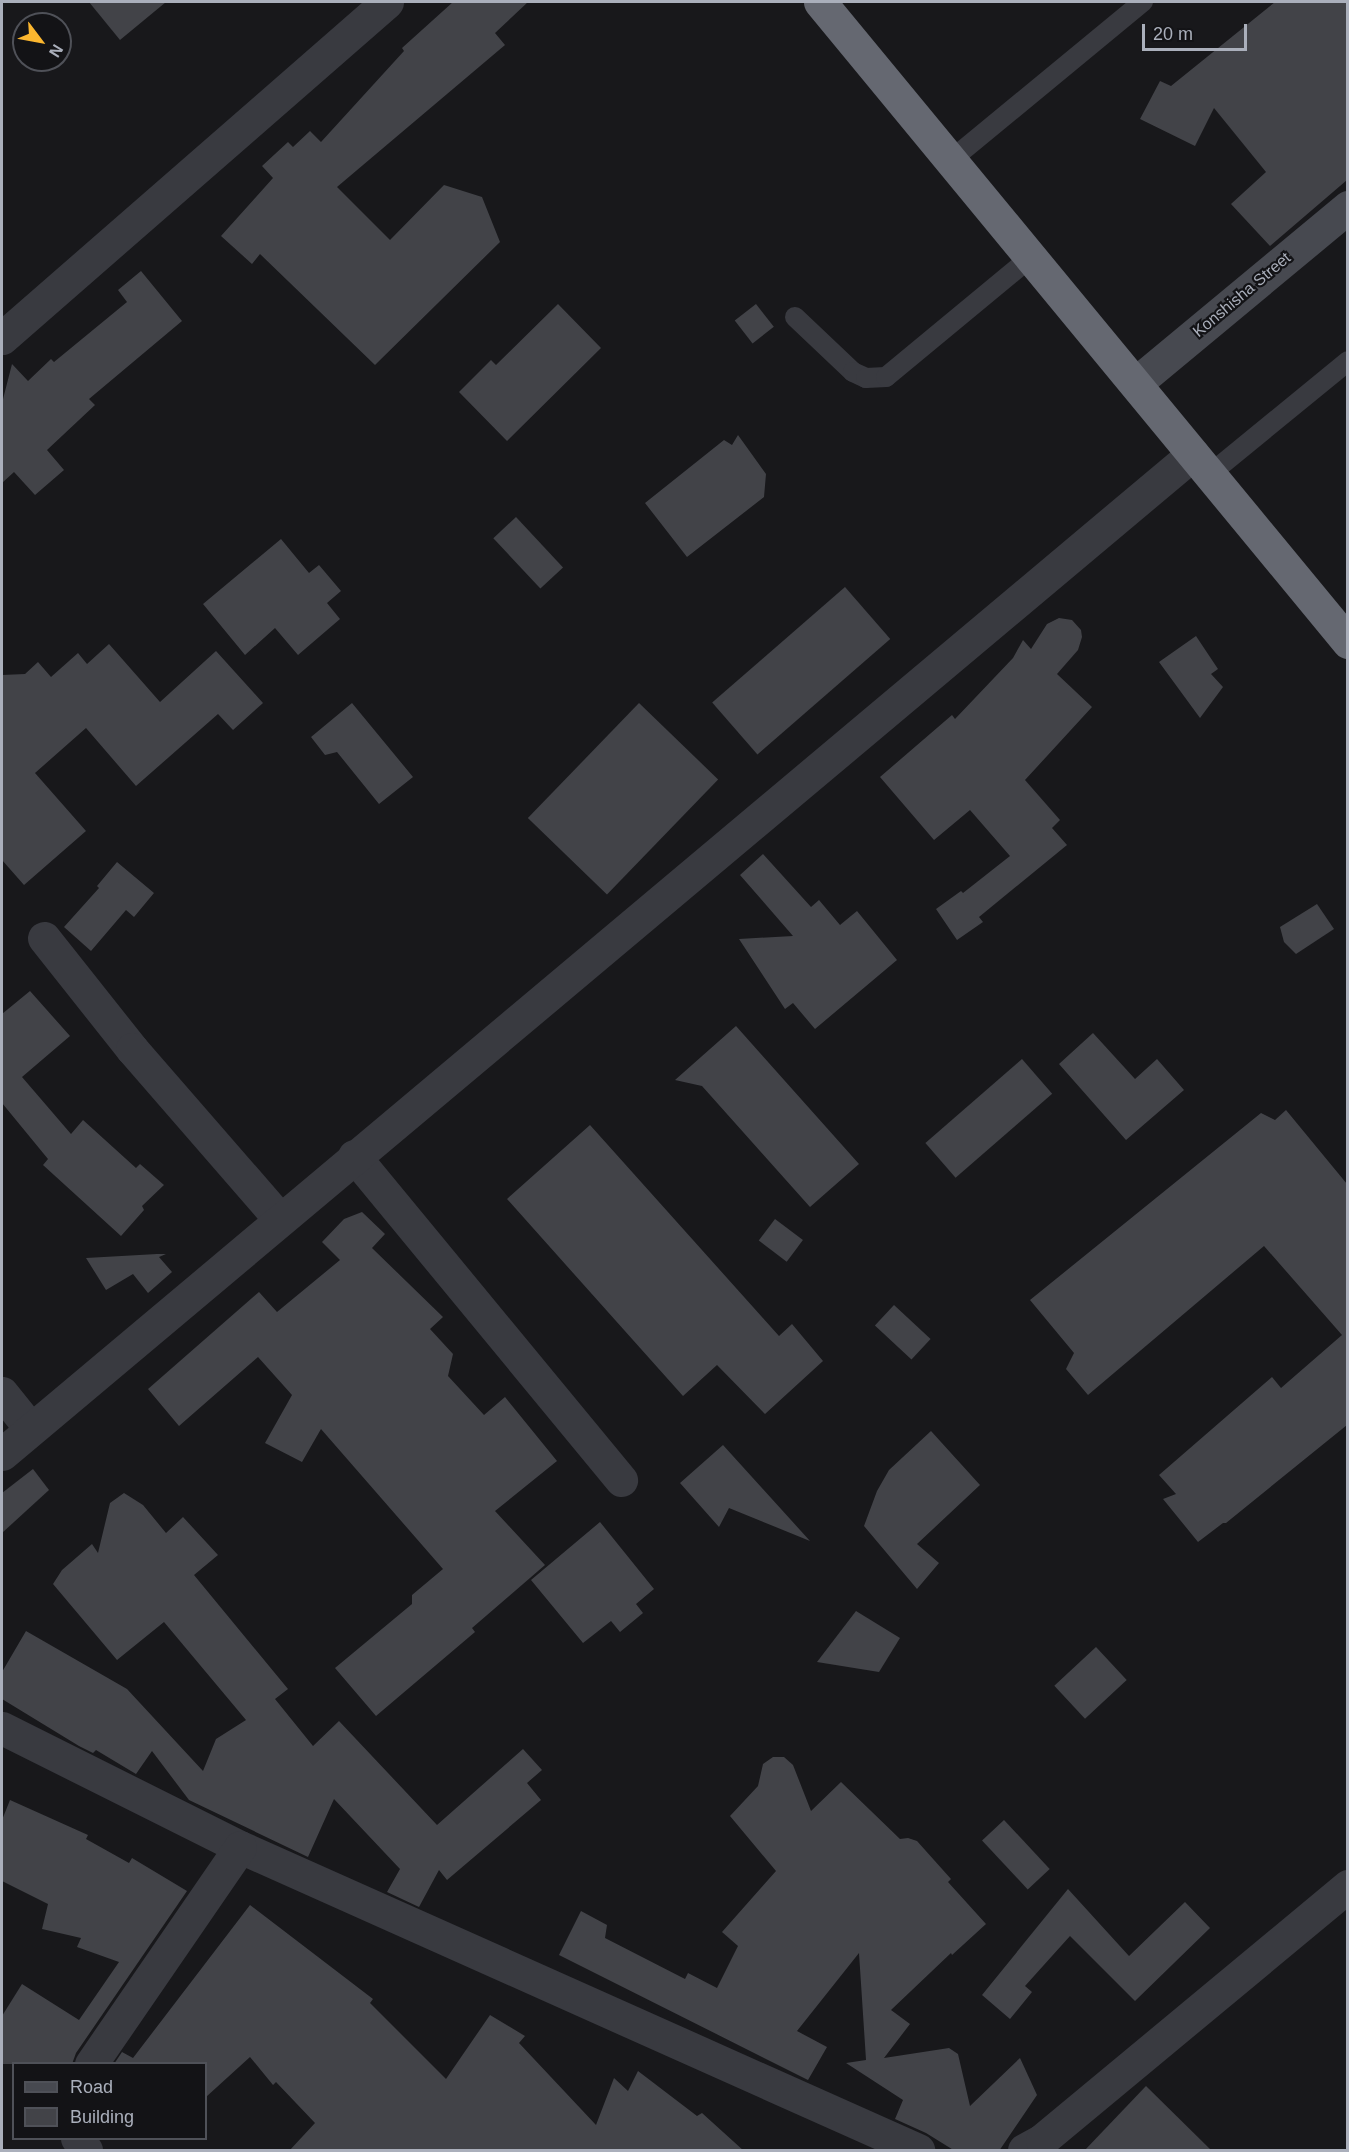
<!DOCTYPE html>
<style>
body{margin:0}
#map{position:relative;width:1349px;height:2152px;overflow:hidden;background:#18181b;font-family:Helvetica,sans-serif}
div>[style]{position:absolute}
.building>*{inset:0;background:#424348;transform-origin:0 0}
.lane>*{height:20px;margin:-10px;padding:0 10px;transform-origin:10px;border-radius:10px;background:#393a40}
.street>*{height:33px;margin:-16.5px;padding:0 16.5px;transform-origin:16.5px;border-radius:16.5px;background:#393a40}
.secondary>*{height:33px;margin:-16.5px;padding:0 16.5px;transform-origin:16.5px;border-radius:16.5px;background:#474950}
.highway>*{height:33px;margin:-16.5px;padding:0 16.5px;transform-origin:16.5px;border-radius:16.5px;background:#656871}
span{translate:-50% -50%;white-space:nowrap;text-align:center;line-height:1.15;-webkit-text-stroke:4.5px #131316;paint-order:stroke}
.street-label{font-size:16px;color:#aaafbb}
.frame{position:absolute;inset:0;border:3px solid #aaafbb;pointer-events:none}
.legend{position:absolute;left:12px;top:2062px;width:195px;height:78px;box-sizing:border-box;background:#131316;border:2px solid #4f5158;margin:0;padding:8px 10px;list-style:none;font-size:18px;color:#aaafbb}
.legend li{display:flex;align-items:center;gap:12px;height:30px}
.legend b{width:30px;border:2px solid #4f5158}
.north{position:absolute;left:12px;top:12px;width:60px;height:60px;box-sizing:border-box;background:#131316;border:2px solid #4f5158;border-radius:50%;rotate:122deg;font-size:16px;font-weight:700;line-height:24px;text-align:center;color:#aaafbb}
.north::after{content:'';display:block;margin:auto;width:21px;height:27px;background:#fcb72f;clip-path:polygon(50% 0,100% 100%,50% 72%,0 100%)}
.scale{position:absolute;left:1142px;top:24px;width:105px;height:27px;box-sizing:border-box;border:3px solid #aaafbb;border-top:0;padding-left:8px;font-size:18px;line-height:21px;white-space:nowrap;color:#aaafbb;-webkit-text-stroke:4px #131316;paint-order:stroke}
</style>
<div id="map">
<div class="building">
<div style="clip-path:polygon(89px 2px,166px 2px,120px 40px)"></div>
<div style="clip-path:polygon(453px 2px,528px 2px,495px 33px,505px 45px,337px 187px,390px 240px,444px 185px,482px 197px,500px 242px,375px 365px,260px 254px,252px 264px,221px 236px,273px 178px,262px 166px,288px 142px,293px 147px,310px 131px,321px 142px,404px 51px,402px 48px)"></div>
<div style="clip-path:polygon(1275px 2px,1347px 2px,1347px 180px,1270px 246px,1231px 204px,1266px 172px,1214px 108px,1195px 146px,1140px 119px,1160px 81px,1171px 86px)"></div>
<div style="clip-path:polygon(141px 271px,182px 321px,89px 399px,95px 405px,47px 450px,64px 470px,35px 495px,14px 472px,2px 483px,2px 403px,12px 364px,28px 381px,51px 359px,54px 362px,127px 302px,118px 290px)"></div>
<div style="clip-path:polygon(558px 304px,601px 348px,507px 441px,459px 392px,491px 360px,496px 365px)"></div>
<div style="left:756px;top:304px;width:29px;height:27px;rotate:52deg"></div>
<div style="clip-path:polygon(738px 435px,766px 474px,764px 497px,687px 557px,645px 503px,724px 440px,732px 445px)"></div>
<div style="left:516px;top:517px;width:69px;height:31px;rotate:47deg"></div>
<div style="clip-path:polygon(281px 539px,309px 573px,319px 565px,341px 591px,327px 603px,340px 619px,298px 655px,275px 628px,245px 655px,203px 604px)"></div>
<div style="left:845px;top:587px;width:69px;height:176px;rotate:49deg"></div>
<div style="clip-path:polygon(1059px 618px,1072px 620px,1081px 630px,1082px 637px,1078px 650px,1057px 674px,1092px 707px,1025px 780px,1060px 820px,1052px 828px,1067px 845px,979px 917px,983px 922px,957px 940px,936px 909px,961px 891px,963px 893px,1010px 856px,970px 810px,934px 840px,880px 777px,952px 715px,955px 719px,1013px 658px,1023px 640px,1031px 649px,1047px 624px)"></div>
<div style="clip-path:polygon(1196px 636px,1218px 669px,1211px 674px,1223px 687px,1200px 718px,1159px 662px)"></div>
<div style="clip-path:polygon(109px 644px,160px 702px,216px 651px,263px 703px,233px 730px,218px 714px,136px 786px,86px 728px,35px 773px,86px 831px,24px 885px,2px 860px,2px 675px,25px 674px,38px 662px,51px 677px,78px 653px,87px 664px)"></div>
<div style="clip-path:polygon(352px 703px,413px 777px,379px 804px,337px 752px,325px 755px,311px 737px)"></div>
<div style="left:639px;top:703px;width:110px;height:160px;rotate:44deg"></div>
<div style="clip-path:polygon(763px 854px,811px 907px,819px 900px,840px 925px,857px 911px,897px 960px,815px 1029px,793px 1003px,785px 1009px,739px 939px,793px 936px,740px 875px)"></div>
<div style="clip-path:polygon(117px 862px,154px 893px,134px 917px,126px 910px,91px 951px,64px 927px,99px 888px,97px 886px)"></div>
<div style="clip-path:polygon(1317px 904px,1334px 929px,1296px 954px,1284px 942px,1280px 927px)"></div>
<div style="clip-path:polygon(30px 991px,70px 1036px,22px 1077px,71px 1134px,83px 1120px,136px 1168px,140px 1164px,164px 1185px,142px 1206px,144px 1210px,121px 1236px,43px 1165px,48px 1159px,2px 1103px,2px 1014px)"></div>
<div style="clip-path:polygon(736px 1026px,859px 1164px,810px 1207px,702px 1086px,675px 1080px)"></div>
<div style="clip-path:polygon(1093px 1033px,1135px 1079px,1157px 1059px,1184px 1090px,1126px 1140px,1059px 1064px)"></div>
<div style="left:1022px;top:1059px;width:46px;height:128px;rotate:49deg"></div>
<div style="clip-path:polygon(1286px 1110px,1347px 1184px,1347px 1425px,1226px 1523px,1223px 1523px,1198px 1542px,1163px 1499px,1176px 1494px,1159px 1475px,1272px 1377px,1281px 1388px,1342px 1335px,1264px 1246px,1088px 1395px,1066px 1369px,1074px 1353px,1030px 1300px,1261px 1113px,1275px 1120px)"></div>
<div style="clip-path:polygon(590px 1125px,779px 1336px,792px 1324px,823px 1361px,765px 1414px,717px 1365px,683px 1396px,507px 1199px)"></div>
<div style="clip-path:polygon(362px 1212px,385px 1234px,372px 1248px,443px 1317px,430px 1329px,453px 1354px,448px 1376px,484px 1415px,505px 1397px,557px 1461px,495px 1511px,545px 1565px,472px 1628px,475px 1632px,376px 1716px,335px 1668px,412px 1604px,412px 1595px,443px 1569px,321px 1429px,302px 1462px,265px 1443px,292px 1395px,258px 1357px,179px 1426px,148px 1389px,259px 1292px,277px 1312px,340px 1260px,322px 1242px,344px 1219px)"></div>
<div style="left:775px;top:1219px;width:35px;height:27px;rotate:37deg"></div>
<div style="clip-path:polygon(157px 1254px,166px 1254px,159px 1257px,172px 1272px,148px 1293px,133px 1274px,106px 1290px,86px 1258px)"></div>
<div style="left:894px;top:1305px;width:50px;height:28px;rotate:43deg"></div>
<div style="clip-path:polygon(931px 1431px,980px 1485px,917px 1544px,939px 1563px,917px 1589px,864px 1526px,877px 1491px,889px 1470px)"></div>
<div style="clip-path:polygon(723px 1445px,810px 1541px,729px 1508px,719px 1527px,680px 1483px)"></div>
<div style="clip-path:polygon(33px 1469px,49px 1490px,2px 1533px,2px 1493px)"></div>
<div style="clip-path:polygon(124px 1493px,143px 1505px,166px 1533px,183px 1517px,218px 1555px,194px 1575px,288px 1689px,275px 1699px,313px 1746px,339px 1721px,437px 1825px,523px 1749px,542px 1770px,527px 1783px,541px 1800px,447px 1880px,439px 1870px,419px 1907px,387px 1892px,400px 1869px,334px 1799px,308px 1857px,189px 1800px,152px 1751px,136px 1774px,96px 1750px,93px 1753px,79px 1746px,2px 1699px,2px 1672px,26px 1631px,127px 1689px,203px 1771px,216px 1739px,246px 1720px,164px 1622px,117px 1660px,53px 1584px,62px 1570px,92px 1544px,98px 1553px,110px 1503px)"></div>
<div style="clip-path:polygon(600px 1522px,654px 1589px,636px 1604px,643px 1613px,620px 1632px,611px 1621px,583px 1643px,531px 1580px)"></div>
<div style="clip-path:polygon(856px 1611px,900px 1638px,879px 1672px,817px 1662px)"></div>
<div style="left:1096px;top:1647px;width:45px;height:57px;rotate:47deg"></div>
<div style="clip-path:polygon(773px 1757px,784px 1757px,793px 1765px,811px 1811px,841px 1782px,900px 1839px,908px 1838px,917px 1841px,951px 1879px,948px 1882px,986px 1924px,952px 1955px,951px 1953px,891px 2010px,910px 2024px,884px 2058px,949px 2048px,958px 2054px,970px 2106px,1020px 2058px,1037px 2095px,999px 2151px,955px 2151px,926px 2133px,895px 2119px,903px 2100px,846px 2063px,866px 2060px,859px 1953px,797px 2031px,827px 2047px,808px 2080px,559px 1955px,581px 1911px,607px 1925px,605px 1938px,685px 1979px,688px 1973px,717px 1988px,738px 1946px,722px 1932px,776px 1871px,730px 1816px,758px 1786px,763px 1764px)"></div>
<div style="clip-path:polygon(10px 1800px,88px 1835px,86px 1839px,129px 1863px,132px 1858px,187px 1891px,76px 2053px,72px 2064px,2px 2064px,2px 2016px,22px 1984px,79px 2020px,119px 1962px,77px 1947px,81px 1938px,42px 1929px,48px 1904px,2px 1881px,2px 1820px)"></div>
<div style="left:1004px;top:1820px;width:67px;height:30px;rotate:47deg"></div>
<div style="clip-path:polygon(1068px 1889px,1129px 1956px,1185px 1902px,1210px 1928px,1135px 2001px,1070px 1936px,1025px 1986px,1032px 1992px,1010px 2019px,982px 1995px)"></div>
<div style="clip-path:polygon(250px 1905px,373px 1999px,370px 2003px,446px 2079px,490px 2015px,525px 2036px,519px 2043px,596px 2125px,614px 2078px,628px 2091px,638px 2071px,697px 2116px,702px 2113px,744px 2151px,289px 2151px,315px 2123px,276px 2082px,273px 2085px,250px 2057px,206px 2097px,206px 2064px,114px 2064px,122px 2052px,133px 2058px)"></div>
<div style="clip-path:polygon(1146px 2086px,1212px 2151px,1084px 2151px)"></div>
</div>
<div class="lane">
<div style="left:951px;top:160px;width:249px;rotate:-39.5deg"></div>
<div style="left:795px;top:317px;width:80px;rotate:43.5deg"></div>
<div style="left:853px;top:372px;width:14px;rotate:25deg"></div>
<div style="left:866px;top:378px;width:20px;rotate:-3deg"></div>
<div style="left:886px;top:377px;width:188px;rotate:-39.6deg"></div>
<div style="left:1210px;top:474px;width:178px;rotate:-39.3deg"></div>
</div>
<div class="street">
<div style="left:2px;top:338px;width:511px;rotate:-41.11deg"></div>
<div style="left:44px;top:938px;width:142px;rotate:51.6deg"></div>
<div style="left:132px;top:1049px;width:225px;rotate:49deg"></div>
<div style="left:354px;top:1156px;width:420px;rotate:50.5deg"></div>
<div style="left:2px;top:1393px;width:45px;rotate:51.3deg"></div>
<div style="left:2px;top:1454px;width:1555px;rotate:-40.02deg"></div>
<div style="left:2px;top:1728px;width:266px;rotate:26.6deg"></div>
<div style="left:240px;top:1847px;width:743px;rotate:24.08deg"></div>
<div style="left:91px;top:2064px;width:263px;rotate:-55.5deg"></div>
<div style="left:77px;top:2138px;width:15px;rotate:53deg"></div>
<div style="left:1024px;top:2150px;width:21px;rotate:-29deg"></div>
<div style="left:1042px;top:2140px;width:398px;rotate:-39.7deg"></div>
</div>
<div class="secondary">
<div style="left:1136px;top:383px;width:276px;rotate:-39.7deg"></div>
</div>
<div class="highway">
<div style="left:820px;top:2px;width:830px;rotate:50.48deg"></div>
</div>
<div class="street-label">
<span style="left:1242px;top:295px;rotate:-40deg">Konshisha Street</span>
</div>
<div class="frame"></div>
<ul class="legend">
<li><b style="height:8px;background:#474950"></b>Road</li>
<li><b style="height:16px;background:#424348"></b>Building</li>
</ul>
<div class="north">N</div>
<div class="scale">20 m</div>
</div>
